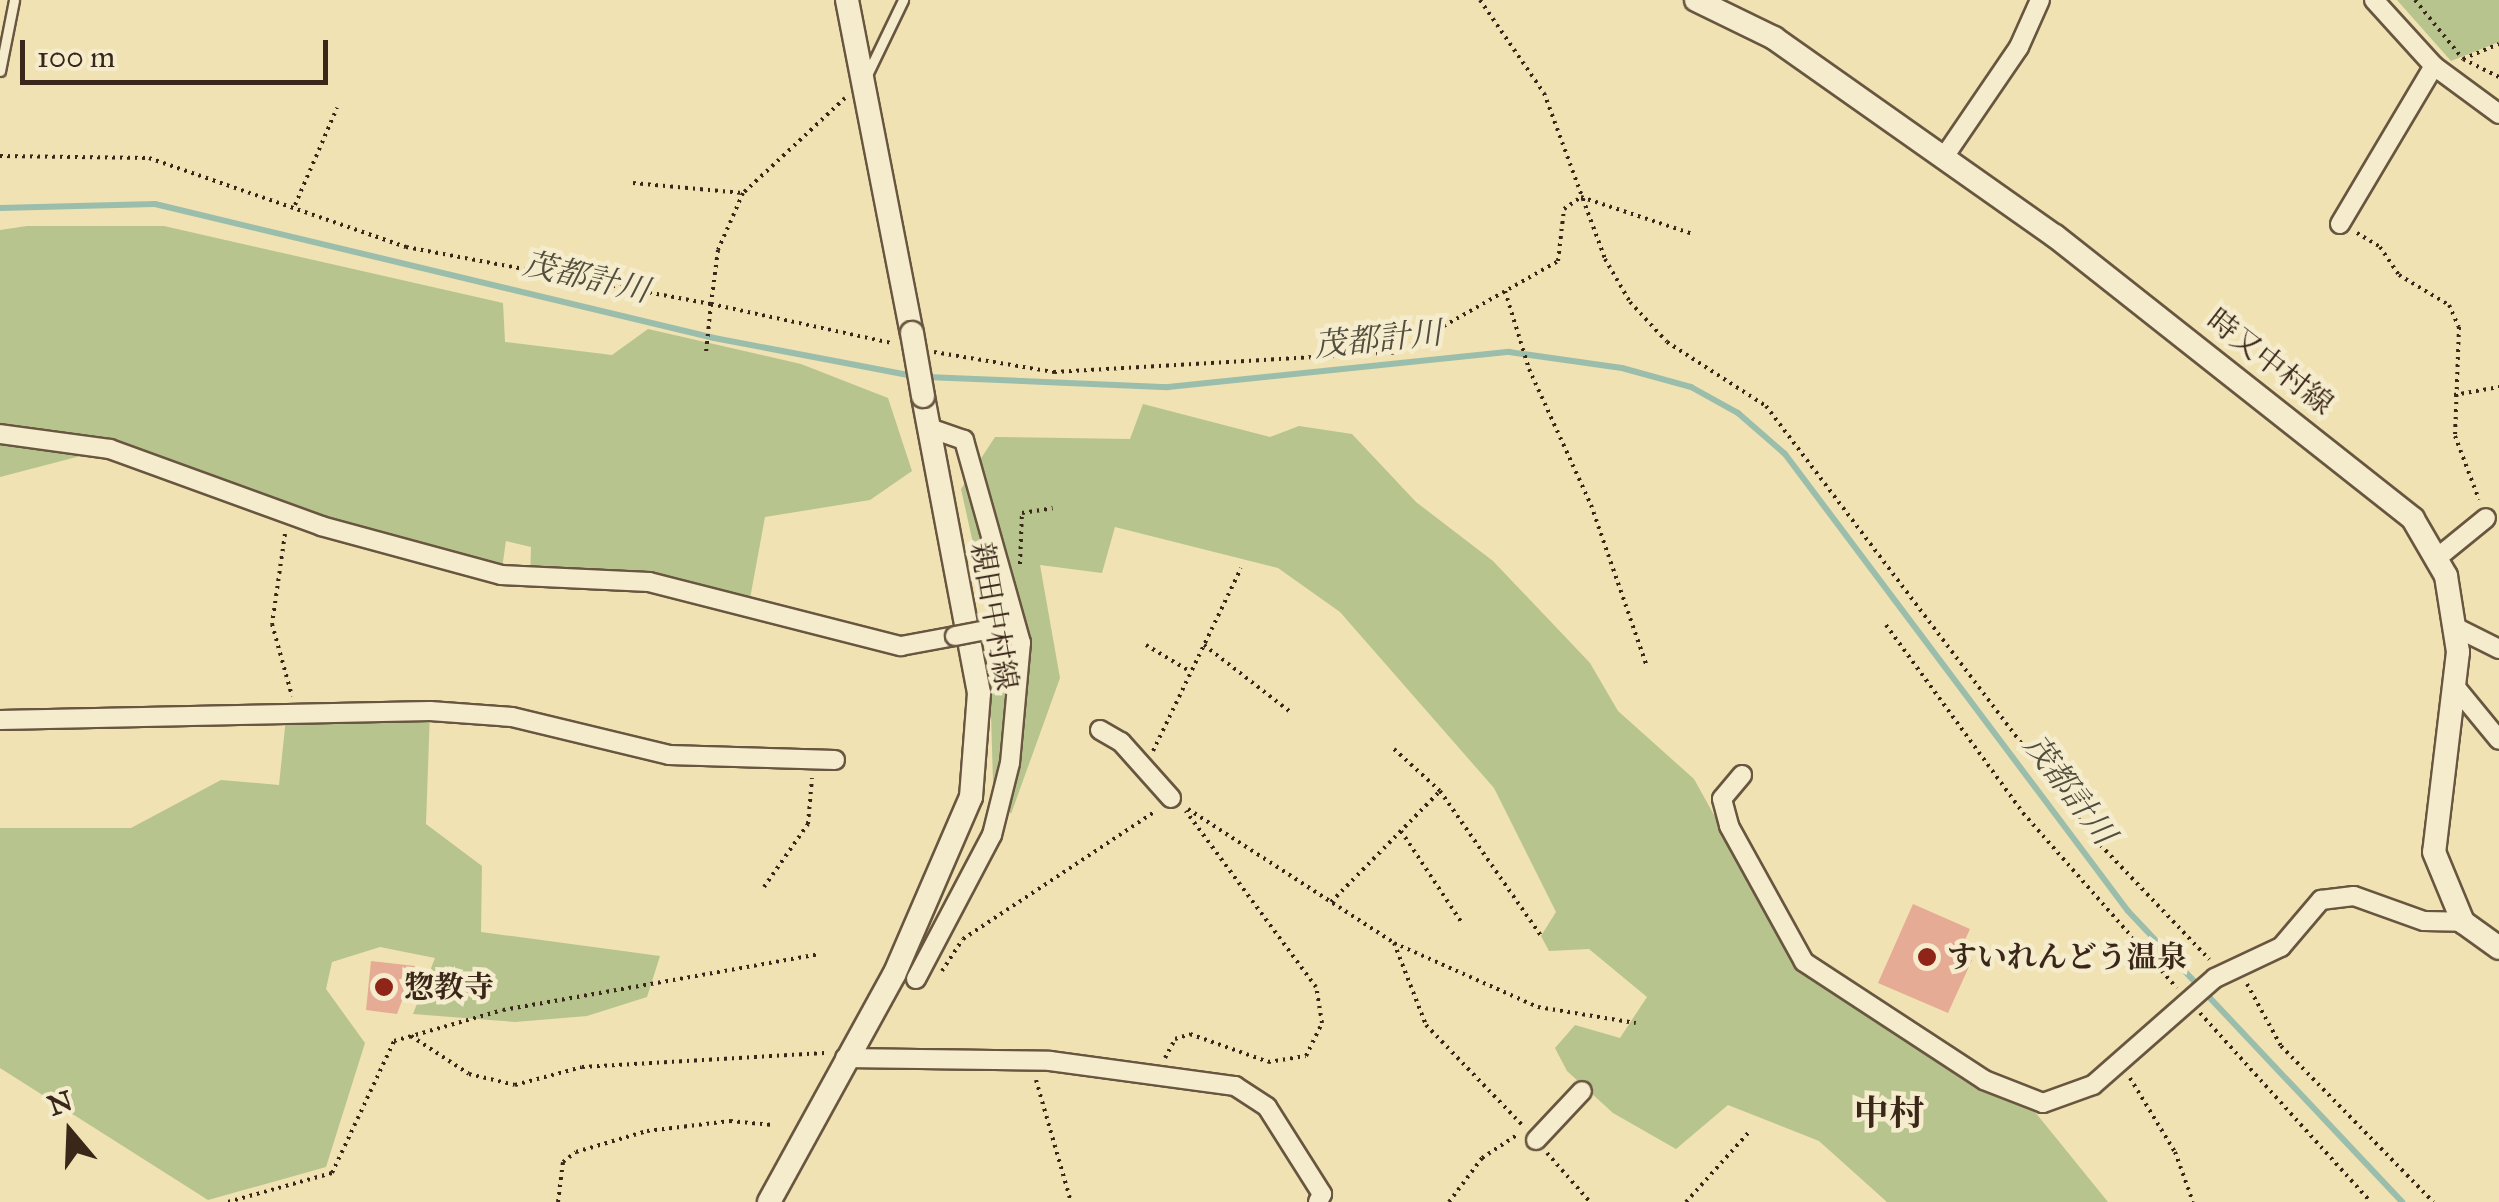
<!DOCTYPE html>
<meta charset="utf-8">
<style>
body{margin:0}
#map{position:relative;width:2499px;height:1202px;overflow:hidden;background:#f0e2b2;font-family:"IM FELL Great Primer","Noto Serif JP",serif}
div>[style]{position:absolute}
.green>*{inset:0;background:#b7c48e}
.stream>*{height:6px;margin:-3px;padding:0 3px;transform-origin:3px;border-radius:3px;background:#9abeab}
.building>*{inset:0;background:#e6ab94}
.path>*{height:4px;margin-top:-2px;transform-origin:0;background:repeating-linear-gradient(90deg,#3a271a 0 2.5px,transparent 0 7.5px)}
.roads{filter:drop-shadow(2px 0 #685640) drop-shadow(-2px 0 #685640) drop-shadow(0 2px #685640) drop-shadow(0 -2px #685640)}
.lane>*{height:9px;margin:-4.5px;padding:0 4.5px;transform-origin:4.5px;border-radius:4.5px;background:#f5eccd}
.street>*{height:18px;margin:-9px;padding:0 9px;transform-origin:9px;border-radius:9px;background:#f5eccd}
.secondary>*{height:22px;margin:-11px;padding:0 11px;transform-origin:11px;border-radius:11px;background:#f5eccd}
.bridges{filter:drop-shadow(2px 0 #685640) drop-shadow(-2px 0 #685640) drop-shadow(0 2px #685640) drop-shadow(0 -2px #685640)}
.street-bridge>*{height:18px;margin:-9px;padding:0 9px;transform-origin:9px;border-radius:9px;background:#f5eccd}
.secondary-bridge>*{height:22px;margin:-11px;padding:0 11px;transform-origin:11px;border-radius:11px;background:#f5eccd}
.dots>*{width:28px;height:28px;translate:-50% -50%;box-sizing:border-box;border:5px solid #f5eccd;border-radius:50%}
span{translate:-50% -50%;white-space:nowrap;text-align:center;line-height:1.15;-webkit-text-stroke:9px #f5eccd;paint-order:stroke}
.street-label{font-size:30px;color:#3a271a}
.poi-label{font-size:30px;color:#3a271a;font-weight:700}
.left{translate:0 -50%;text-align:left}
.water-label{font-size:32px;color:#524d3e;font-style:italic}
.quarter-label{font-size:35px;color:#3a271a;font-weight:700}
.north{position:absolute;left:20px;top:1082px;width:100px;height:100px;-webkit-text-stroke:8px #f5eccd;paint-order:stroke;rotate:341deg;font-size:28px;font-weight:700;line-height:40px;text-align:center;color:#3a271a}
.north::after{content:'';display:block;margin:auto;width:35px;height:45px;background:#3a271a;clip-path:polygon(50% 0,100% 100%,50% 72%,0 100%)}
.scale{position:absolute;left:20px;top:40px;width:308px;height:45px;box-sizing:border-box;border:5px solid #3a271a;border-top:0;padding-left:12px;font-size:30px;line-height:35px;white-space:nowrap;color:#3a271a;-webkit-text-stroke:8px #f5eccd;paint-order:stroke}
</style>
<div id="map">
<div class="green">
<div style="clip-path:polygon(2397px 0,2499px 0,2499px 42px,2451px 61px)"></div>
<div style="clip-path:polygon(27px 226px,164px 226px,503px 303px,505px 342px,612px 355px,648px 329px,801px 364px,888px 398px,912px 471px,870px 500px,765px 517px,749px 604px,649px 582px,530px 577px,531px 547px,506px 541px,501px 575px,337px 531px,111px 448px,0 477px,0 230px)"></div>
<div style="clip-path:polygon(1143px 404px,1270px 437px,1299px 426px,1352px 434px,1416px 502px,1493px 561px,1590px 663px,1618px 711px,1694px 779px,1798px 966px,1966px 1082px,2035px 1112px,2108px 1202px,1887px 1202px,1819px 1141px,1728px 1105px,1676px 1149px,1613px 1113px,1567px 1071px,1555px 1048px,1575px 1025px,1620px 1038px,1647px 997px,1589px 949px,1549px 951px,1541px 936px,1556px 912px,1494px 788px,1340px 612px,1278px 568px,1115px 527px,1102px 573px,1040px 565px,1060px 678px,1011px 814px,993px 782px,988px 611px,961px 489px,995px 437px,1130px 439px)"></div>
<div style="clip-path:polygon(430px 711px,426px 824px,482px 866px,481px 932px,660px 956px,647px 997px,587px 1016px,515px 1022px,413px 1014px,435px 958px,380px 947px,332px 962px,326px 989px,365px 1043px,326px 1167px,208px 1200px,0 1068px,0 828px,131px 828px,221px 780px,279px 785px,286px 718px)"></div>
</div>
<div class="stream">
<div style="left:0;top:208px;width:155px;rotate:-1.5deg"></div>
<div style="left:155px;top:204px;width:575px;rotate:13.48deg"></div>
<div style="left:714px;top:338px;width:203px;rotate:10.8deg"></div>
<div style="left:926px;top:377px;width:242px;rotate:2.4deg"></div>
<div style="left:1168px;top:387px;width:343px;rotate:-5.9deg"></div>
<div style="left:1509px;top:352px;width:114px;rotate:8.1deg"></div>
<div style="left:1622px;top:368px;width:72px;rotate:15.4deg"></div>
<div style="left:1691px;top:387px;width:54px;rotate:29deg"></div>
<div style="left:1738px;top:413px;width:62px;rotate:41.1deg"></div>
<div style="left:1785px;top:454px;width:571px;rotate:53.11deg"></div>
<div style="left:2128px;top:911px;width:400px;rotate:46.7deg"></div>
</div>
<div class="building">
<div style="clip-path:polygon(1913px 904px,1970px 929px,1958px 955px,1972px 960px,1948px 1013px,1878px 983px)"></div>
<div style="clip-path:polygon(371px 961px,415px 966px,397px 1014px,366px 1010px)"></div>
</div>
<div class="path">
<div style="left:1480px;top:0;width:113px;rotate:55.5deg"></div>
<div style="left:1544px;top:93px;width:177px;rotate:69.8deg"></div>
<div style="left:1605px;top:259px;width:50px;rotate:59.8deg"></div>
<div style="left:1630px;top:302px;width:54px;rotate:47.2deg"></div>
<div style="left:1667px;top:342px;width:118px;rotate:32.9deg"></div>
<div style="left:1766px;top:406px;width:537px;rotate:52.87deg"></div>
<div style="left:2090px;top:834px;width:173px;rotate:46.4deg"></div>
<div style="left:2415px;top:0;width:76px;rotate:50.9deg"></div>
<div style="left:2463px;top:59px;width:40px;rotate:26.6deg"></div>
<div style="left:2463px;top:59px;width:39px;rotate:-23deg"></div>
<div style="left:845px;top:98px;width:139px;rotate:137deg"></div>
<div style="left:743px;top:193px;width:62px;rotate:113.7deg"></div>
<div style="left:718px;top:250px;width:54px;rotate:97.4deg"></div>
<div style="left:711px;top:304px;width:184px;rotate:12.2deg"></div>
<div style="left:0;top:156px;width:149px;rotate:0.8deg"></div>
<div style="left:149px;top:158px;width:272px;rotate:19.1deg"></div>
<div style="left:406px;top:247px;width:310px;rotate:10.6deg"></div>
<div style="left:711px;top:304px;width:48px;rotate:95.9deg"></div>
<div style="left:633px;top:183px;width:110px;rotate:5.2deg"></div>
<div style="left:295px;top:205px;width:106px;rotate:-66.6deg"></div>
<div style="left:2357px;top:233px;width:27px;rotate:31deg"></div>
<div style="left:2380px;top:247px;width:34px;rotate:56deg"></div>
<div style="left:2399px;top:275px;width:58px;rotate:31deg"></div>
<div style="left:2449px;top:305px;width:24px;rotate:66deg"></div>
<div style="left:2459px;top:327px;width:109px;rotate:92.1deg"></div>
<div style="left:2455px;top:436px;width:68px;rotate:69.4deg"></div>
<div style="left:1505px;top:291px;width:82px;rotate:72.9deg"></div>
<div style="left:1529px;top:369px;width:149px;rotate:65.5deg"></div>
<div style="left:1591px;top:505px;width:168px;rotate:70.9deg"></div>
<div style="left:934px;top:352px;width:122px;rotate:9.5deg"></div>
<div style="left:1054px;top:372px;width:345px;rotate:-3.3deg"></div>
<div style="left:1398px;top:352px;width:184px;rotate:-29.6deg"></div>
<div style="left:1558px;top:261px;width:52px;rotate:-83.4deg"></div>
<div style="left:1564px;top:209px;width:21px;rotate:-35deg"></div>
<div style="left:1581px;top:197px;width:118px;rotate:18.3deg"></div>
<div style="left:2454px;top:395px;width:46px;rotate:-10.1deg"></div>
<div style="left:285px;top:534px;width:91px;rotate:98.2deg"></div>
<div style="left:272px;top:624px;width:75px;rotate:74.5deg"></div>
<div style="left:1020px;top:564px;width:51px;rotate:-87.8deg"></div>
<div style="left:1022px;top:513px;width:31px;rotate:-9deg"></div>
<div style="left:1886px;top:625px;width:233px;rotate:53.9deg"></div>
<div style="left:2023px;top:813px;width:233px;rotate:48.7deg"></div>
<div style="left:1146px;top:645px;width:52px;rotate:31deg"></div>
<div style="left:1204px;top:645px;width:108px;rotate:37.8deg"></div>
<div style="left:1394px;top:749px;width:62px;rotate:42.4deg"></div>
<div style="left:1153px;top:751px;width:203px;rotate:-64.3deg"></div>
<div style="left:1188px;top:809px;width:246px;rotate:33deg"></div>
<div style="left:1394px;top:943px;width:88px;rotate:68.7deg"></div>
<div style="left:1426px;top:1025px;width:141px;rotate:46.1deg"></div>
<div style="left:1401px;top:831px;width:110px;rotate:56.5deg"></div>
<div style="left:764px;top:887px;width:77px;rotate:-55.1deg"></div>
<div style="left:808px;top:824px;width:46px;rotate:-85deg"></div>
<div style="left:1331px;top:902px;width:156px;rotate:-45.5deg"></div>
<div style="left:1440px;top:791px;width:177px;rotate:55.1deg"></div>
<div style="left:1394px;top:943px;width:158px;rotate:24deg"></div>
<div style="left:1538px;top:1007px;width:99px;rotate:9.3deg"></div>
<div style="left:942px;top:971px;width:38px;rotate:-57deg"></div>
<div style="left:963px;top:939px;width:232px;rotate:-33.6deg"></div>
<div style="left:2247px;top:984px;width:71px;rotate:61.3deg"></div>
<div style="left:2281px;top:1046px;width:218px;rotate:45.7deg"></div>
<div style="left:2200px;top:1013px;width:255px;rotate:47.9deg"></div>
<div style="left:411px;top:1036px;width:69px;rotate:33.2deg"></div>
<div style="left:469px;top:1074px;width:47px;rotate:13.4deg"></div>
<div style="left:515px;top:1085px;width:69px;rotate:-15deg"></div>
<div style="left:582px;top:1067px;width:243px;rotate:-3.3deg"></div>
<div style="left:1165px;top:1058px;width:21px;rotate:-62deg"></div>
<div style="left:1175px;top:1039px;width:16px;rotate:-18deg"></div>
<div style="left:1190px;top:1034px;width:83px;rotate:19.7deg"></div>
<div style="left:1268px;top:1062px;width:38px;rotate:-9deg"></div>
<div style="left:1306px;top:1056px;width:37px;rotate:-64deg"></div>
<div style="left:1322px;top:1023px;width:36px;rotate:-99deg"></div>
<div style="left:1316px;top:987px;width:219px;rotate:-126.5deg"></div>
<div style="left:2130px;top:1078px;width:87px;rotate:58.7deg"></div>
<div style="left:2175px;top:1152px;width:53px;rotate:70.2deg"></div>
<div style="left:1036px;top:1080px;width:127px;rotate:74deg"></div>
<div style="left:1547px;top:1153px;width:65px;rotate:48.7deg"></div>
<div style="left:228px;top:1202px;width:108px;rotate:-15.6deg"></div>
<div style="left:332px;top:1173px;width:146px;rotate:-64.8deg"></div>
<div style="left:394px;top:1041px;width:113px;rotate:-15.9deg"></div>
<div style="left:503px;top:1010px;width:322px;rotate:-10deg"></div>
<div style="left:558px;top:1202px;width:40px;rotate:-82.9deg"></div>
<div style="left:563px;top:1162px;width:16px;rotate:-38deg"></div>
<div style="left:576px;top:1152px;width:74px;rotate:-16.5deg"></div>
<div style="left:647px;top:1131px;width:84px;rotate:-6.9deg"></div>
<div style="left:730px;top:1121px;width:43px;rotate:5.3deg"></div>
<div style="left:1449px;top:1202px;width:55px;rotate:-53.1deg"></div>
<div style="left:1482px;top:1158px;width:42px;rotate:-33.3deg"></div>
<div style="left:1686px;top:1202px;width:96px;rotate:-48deg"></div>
</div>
<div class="roads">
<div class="lane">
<div style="left:0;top:71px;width:72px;rotate:-78.8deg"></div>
<div style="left:865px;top:79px;width:88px;rotate:-64.3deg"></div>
</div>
<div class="street">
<div style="left:2374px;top:0;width:89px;rotate:47.7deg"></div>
<div style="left:2434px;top:66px;width:81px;rotate:36.4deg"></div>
<div style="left:1944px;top:157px;width:133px;rotate:-55.7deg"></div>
<div style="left:2019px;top:47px;width:51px;rotate:-65.9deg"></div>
<div style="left:2340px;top:224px;width:184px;rotate:-59.3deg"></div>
<div style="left:0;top:434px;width:111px;rotate:7.8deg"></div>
<div style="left:110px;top:449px;width:225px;rotate:20deg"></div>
<div style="left:321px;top:526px;width:187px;rotate:15.2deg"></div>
<div style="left:501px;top:575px;width:148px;rotate:2.7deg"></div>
<div style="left:649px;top:582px;width:260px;rotate:14.3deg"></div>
<div style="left:901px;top:646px;width:55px;rotate:-10.5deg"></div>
<div style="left:2437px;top:558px;width:63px;rotate:-39.2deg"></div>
<div style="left:2457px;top:628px;width:47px;rotate:26.6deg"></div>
<div style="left:2453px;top:684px;width:72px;rotate:50.6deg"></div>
<div style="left:0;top:720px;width:430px;rotate:-1.2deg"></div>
<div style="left:430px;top:711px;width:82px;rotate:4.2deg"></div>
<div style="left:512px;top:717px;width:162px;rotate:13.6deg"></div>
<div style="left:669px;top:755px;width:166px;rotate:1.7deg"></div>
<div style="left:1100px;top:730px;width:24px;rotate:30deg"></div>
<div style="left:1121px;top:742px;width:75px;rotate:48.2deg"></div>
<div style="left:1742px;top:775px;width:31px;rotate:130deg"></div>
<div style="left:1722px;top:799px;width:28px;rotate:75deg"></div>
<div style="left:1729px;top:826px;width:155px;rotate:61.1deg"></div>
<div style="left:1804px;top:962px;width:215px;rotate:33.2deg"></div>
<div style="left:1984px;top:1080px;width:63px;rotate:21.3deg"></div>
<div style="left:2043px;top:1103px;width:53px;rotate:-19.8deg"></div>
<div style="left:2093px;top:1085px;width:162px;rotate:-41.3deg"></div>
<div style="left:2215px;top:978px;width:73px;rotate:-25.2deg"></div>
<div style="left:2281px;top:947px;width:62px;rotate:-49.6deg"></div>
<div style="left:2321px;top:900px;width:33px;rotate:-7deg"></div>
<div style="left:2354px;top:896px;width:74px;rotate:19.7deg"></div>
<div style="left:2424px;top:921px;width:39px;rotate:1deg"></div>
<div style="left:916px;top:979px;width:163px;rotate:-62.2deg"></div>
<div style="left:992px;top:835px;width:74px;rotate:-76deg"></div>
<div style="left:1010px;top:763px;width:121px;rotate:-84.8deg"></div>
<div style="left:1021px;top:643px;width:211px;rotate:-105.7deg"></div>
<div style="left:964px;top:440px;width:36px;rotate:-161deg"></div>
<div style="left:845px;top:1058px;width:205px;rotate:0.8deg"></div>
<div style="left:1050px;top:1061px;width:187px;rotate:7.7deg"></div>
<div style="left:1235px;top:1086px;width:38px;rotate:33deg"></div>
<div style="left:1267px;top:1107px;width:103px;rotate:57.7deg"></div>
<div style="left:1322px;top:1194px;width:9px;rotate:117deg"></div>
<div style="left:1536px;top:1140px;width:67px;rotate:-46.8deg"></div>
</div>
<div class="secondary">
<div style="left:847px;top:0;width:339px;rotate:79deg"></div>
<div style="left:1696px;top:0;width:87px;rotate:26deg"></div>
<div style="left:1774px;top:38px;width:344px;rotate:35.2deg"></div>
<div style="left:2055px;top:236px;width:456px;rotate:38.3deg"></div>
<div style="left:2413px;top:519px;width:66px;rotate:59.9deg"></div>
<div style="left:2446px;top:576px;width:77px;rotate:81deg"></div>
<div style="left:2458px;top:652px;width:201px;rotate:96.8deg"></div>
<div style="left:2434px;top:852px;width:76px;rotate:67.5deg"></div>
<div style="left:2463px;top:922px;width:44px;rotate:35.8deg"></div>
<div style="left:769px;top:1202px;width:259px;rotate:-61.2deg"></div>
<div style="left:894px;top:975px;width:194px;rotate:-66.6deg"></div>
<div style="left:971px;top:797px;width:104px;rotate:-85.6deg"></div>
<div style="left:979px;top:693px;width:302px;rotate:-100.7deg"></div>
</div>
</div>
<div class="bridges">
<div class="street-bridge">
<div style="left:955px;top:636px;width:37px;rotate:-11deg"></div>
</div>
<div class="secondary-bridge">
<div style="left:912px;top:333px;width:64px;rotate:80.1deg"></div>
</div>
</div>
<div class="dots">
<div style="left:1927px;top:957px;background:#8f2418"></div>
<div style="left:384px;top:987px;background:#8f2418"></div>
</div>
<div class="street-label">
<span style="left:2270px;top:362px;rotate:38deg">時又中村線</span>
<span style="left:994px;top:616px;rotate:80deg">親田中村線</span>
</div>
<div class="poi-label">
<span class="left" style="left:1947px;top:957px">すいれんどう温泉</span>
<span class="left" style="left:404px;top:987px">惣教寺</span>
</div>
<div class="water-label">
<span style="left:586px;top:278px;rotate:13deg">茂都計川</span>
<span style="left:1378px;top:340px;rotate:-6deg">茂都計川</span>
<span style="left:2069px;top:790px;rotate:53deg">茂都計川</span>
</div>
<div class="quarter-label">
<span style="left:1889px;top:1114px">中村</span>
</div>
<div class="north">N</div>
<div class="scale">100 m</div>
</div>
